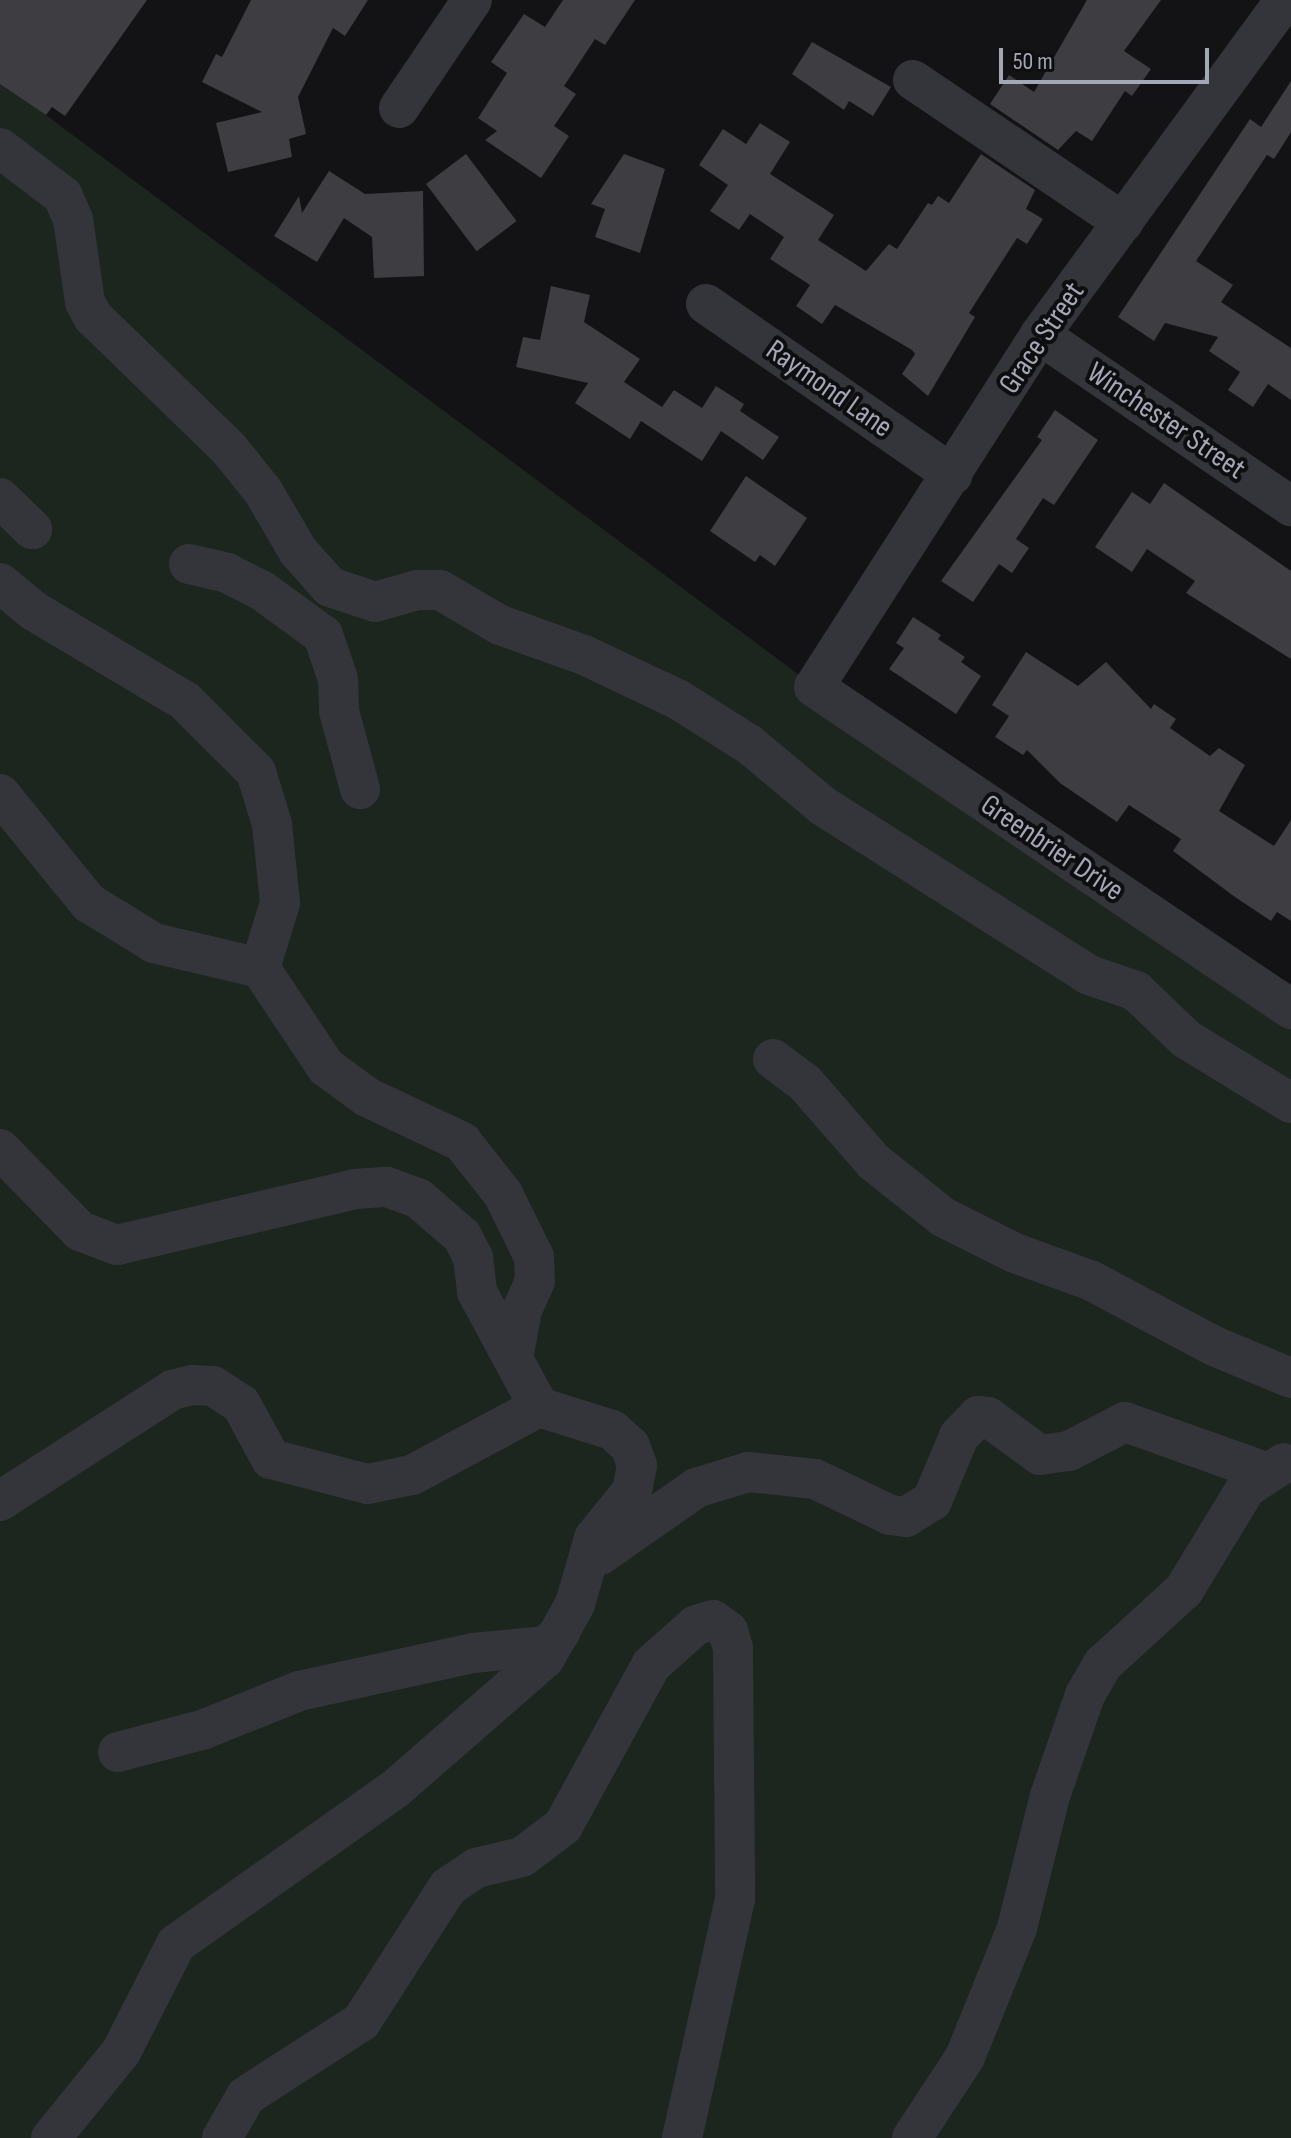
<!DOCTYPE html>
<style>
body{margin:0}
#map{position:relative;width:1291px;height:2138px;overflow:hidden;background:#131315;font-family:"Sofia Sans Condensed",sans-serif}
div>[style]{position:absolute}
.green>*{inset:0;background:#1d251f}
.building>*{inset:0;background:#3d3d42;transform-origin:0 0}
.minor>*{height:40px;margin:-20px;padding:0 20px;transform-origin:20px;border-radius:20px;background:#34353a}
span{translate:-50% -50%;white-space:nowrap;text-align:center;line-height:1.15;-webkit-text-stroke:8px #0e0e10;paint-order:stroke}
.street-label{font-size:30px;color:#a4a8b6}
.scale{position:absolute;left:999px;top:48px;width:210px;height:36px;box-sizing:border-box;border:4px solid #a4a8b6;border-top:0;padding-left:10px;font-size:24px;line-height:28px;white-space:nowrap;color:#a4a8b6;-webkit-text-stroke:6px #0e0e10;paint-order:stroke}
</style>
<div id="map">
<div class="green">
<div style="clip-path:polygon(0 81px,814px 686px,1291px 1008px,1291px 2138px,0 2138px)"></div>
</div>
<div class="building">
<div style="clip-path:polygon(0 0,147px 0,65px 116px,52px 107px,46px 115px,0 84px)"></div>
<div style="clip-path:polygon(251px 0,368px 0,345px 36px,333px 28px,298px 97px,306px 134px,289px 139px,292px 157px,228px 172px,216px 123px,262px 112px,202px 82px,216px 54px,222px 57px)"></div>
<div style="clip-path:polygon(563px 0,635px 0,605px 45px,595px 39px,564px 86px,576px 94px,554px 126px,569px 136px,541px 178px,485px 140px,497px 131px,478px 118px,507px 73px,491px 62px,524px 14px,545px 27px)"></div>
<div style="clip-path:polygon(1087px 0,1161px 0,1124px 51px,1151px 69px,1132px 96px,1125px 91px,1092px 141px,1076px 131px,1058px 150px,990px 104px,1009px 75px,1034px 92px)"></div>
<div style="clip-path:polygon(812px 42px,891px 87px,873px 116px,849px 101px,844px 110px,792px 74px)"></div>
<div style="clip-path:polygon(1291px 81px,1291px 132px,1274px 159px,1267px 155px,1196px 261px,1233px 285px,1221px 302px,1291px 348px,1291px 400px,1268px 384px,1253px 407px,1228px 390px,1240px 372px,1209px 351px,1218px 337px,1165px 323px,1154px 341px,1118px 317px,1250px 119px,1261px 127px)"></div>
<div style="clip-path:polygon(760px 123px,790px 142px,770px 174px,834px 215px,818px 240px,866px 271px,889px 244px,897px 249px,928px 203px,932px 205px,938px 196px,949px 203px,981px 154px,1035px 190px,1026px 209px,1043px 219px,1027px 244px,1017px 238px,969px 313px,975px 317px,928px 396px,902px 374px,915px 354px,912px 350px,835px 305px,822px 324px,796px 306px,810px 285px,770px 259px,784px 237px,750px 214px,739px 230px,710px 211px,728px 185px,699px 165px,723px 129px,746px 144px)"></div>
<div style="left:466px;top:154px;width:84px;height:50px;rotate:53deg"></div>
<div style="clip-path:polygon(624px 154px,665px 169px,640px 253px,595px 237px,605px 209px,591px 204px)"></div>
<div style="clip-path:polygon(329px 171px,365px 194px,423px 191px,424px 276px,374px 278px,372px 237px,344px 218px,317px 262px,274px 236px,299px 196px,302px 213px)"></div>
<div style="clip-path:polygon(551px 286px,590px 295px,584px 322px,640px 359px,624px 382px,662px 407px,674px 390px,702px 408px,716px 386px,744px 404px,740px 411px,779px 437px,763px 460px,721px 431px,702px 461px,641px 421px,630px 439px,575px 403px,588px 383px,516px 367px,523px 337px,540px 340px)"></div>
<div style="clip-path:polygon(1055px 410px,1098px 440px,1054px 505px,1043px 498px,1016px 539px,1029px 548px,1012px 573px,999px 564px,973px 602px,941px 581px,1042px 440px,1037px 437px)"></div>
<div style="clip-path:polygon(746px 476px,807px 518px,775px 566px,760px 555px,755px 562px,710px 531px)"></div>
<div style="clip-path:polygon(1164px 483px,1291px 571px,1291px 659px,1186px 593px,1195px 581px,1147px 549px,1132px 572px,1095px 547px,1132px 492px,1150px 504px)"></div>
<div style="clip-path:polygon(913px 617px,941px 635px,938px 639px,965px 657px,961px 662px,981px 676px,956px 714px,889px 669px,904px 648px,896px 643px)"></div>
<div style="clip-path:polygon(1026px 652px,1078px 686px,1106px 662px,1151px 709px,1154px 704px,1176px 719px,1170px 728px,1210px 756px,1219px 748px,1245px 765px,1219px 811px,1274px 846px,1291px 820px,1291px 921px,1277px 912px,1271px 921px,1235px 897px,1173px 851px,1181px 839px,1129px 805px,1117px 822px,1060px 783px,1027px 750px,1023px 755px,995px 737px,1009px 716px,992px 705px)"></div>
</div>
<div class="minor">
<div style="left:1285px;top:0;width:415px;rotate:126.2deg"></div>
<div style="left:1040px;top:335px;width:418px;rotate:122.7deg"></div>
<div style="left:814px;top:687px;width:576px;rotate:34.02deg"></div>
<div style="left:913px;top:80px;width:254px;rotate:34.1deg"></div>
<div style="left:399px;top:108px;width:130px;rotate:-55.9deg"></div>
<div style="left:0;top:148px;width:79px;rotate:37.3deg"></div>
<div style="left:63px;top:196px;width:25px;rotate:67deg"></div>
<div style="left:73px;top:219px;width:84px;rotate:81.8deg"></div>
<div style="left:85px;top:302px;width:17px;rotate:62deg"></div>
<div style="left:93px;top:317px;width:190px;rotate:44.1deg"></div>
<div style="left:229px;top:449px;width:54px;rotate:51deg"></div>
<div style="left:263px;top:491px;width:69px;rotate:59.7deg"></div>
<div style="left:298px;top:551px;width:48px;rotate:48.4deg"></div>
<div style="left:330px;top:587px;width:47px;rotate:18.4deg"></div>
<div style="left:375px;top:602px;width:44px;rotate:-15.9deg"></div>
<div style="left:417px;top:590px;width:23px"></div>
<div style="left:440px;top:590px;width:69px;rotate:30.3deg"></div>
<div style="left:500px;top:625px;width:89px;rotate:19.7deg"></div>
<div style="left:584px;top:655px;width:105px;rotate:25.3deg"></div>
<div style="left:679px;top:700px;width:84px;rotate:32.4deg"></div>
<div style="left:750px;top:745px;width:95px;rotate:39.9deg"></div>
<div style="left:823px;top:806px;width:315px;rotate:32.4deg"></div>
<div style="left:1089px;top:975px;width:50px;rotate:18.8deg"></div>
<div style="left:1136px;top:991px;width:69px;rotate:43.8deg"></div>
<div style="left:1186px;top:1039px;width:123px;rotate:31.4deg"></div>
<div style="left:706px;top:304px;width:300px;rotate:34.7deg"></div>
<div style="left:1040px;top:335px;width:304px;rotate:34.3deg"></div>
<div style="left:0;top:498px;width:45px;rotate:44.1deg"></div>
<div style="left:189px;top:564px;width:39px;rotate:13deg"></div>
<div style="left:227px;top:573px;width:38px;rotate:27deg"></div>
<div style="left:261px;top:590px;width:77px;rotate:36deg"></div>
<div style="left:323px;top:635px;width:46px;rotate:71.2deg"></div>
<div style="left:338px;top:679px;width:32px;rotate:88deg"></div>
<div style="left:339px;top:711px;width:81px;rotate:74.9deg"></div>
<div style="left:0;top:583px;width:44px;rotate:39.5deg"></div>
<div style="left:34px;top:611px;width:176px;rotate:30.8deg"></div>
<div style="left:185px;top:701px;width:100px;rotate:45deg"></div>
<div style="left:256px;top:772px;width:54px;rotate:72.9deg"></div>
<div style="left:272px;top:824px;width:79px;rotate:84.2deg"></div>
<div style="left:280px;top:903px;width:68px;rotate:107.1deg"></div>
<div style="left:260px;top:968px;width:119px;rotate:56.3deg"></div>
<div style="left:326px;top:1067px;width:51px;rotate:36.2deg"></div>
<div style="left:367px;top:1097px;width:105px;rotate:25.3deg"></div>
<div style="left:462px;top:1142px;width:66px;rotate:51.7deg"></div>
<div style="left:503px;top:1194px;width:70px;rotate:63.8deg"></div>
<div style="left:534px;top:1257px;width:24px;rotate:88deg"></div>
<div style="left:535px;top:1281px;width:32px;rotate:114deg"></div>
<div style="left:522px;top:1310px;width:44px;rotate:100.5deg"></div>
<div style="left:0;top:794px;width:141px;rotate:50.8deg"></div>
<div style="left:89px;top:903px;width:76px;rotate:31.6deg"></div>
<div style="left:154px;top:943px;width:109px;rotate:13.3deg"></div>
<div style="left:773px;top:1059px;width:40px;rotate:37deg"></div>
<div style="left:805px;top:1083px;width:105px;rotate:48.9deg"></div>
<div style="left:874px;top:1162px;width:88px;rotate:38.6deg"></div>
<div style="left:943px;top:1217px;width:80px;rotate:26.6deg"></div>
<div style="left:1015px;top:1253px;width:82px;rotate:20deg"></div>
<div style="left:1092px;top:1281px;width:138px;rotate:28deg"></div>
<div style="left:1214px;top:1346px;width:83px;rotate:22.6deg"></div>
<div style="left:0;top:1149px;width:115px;rotate:45.7deg"></div>
<div style="left:80px;top:1231px;width:40px;rotate:21deg"></div>
<div style="left:117px;top:1245px;width:244px;rotate:-13.2deg"></div>
<div style="left:355px;top:1189px;width:32px;rotate:-4deg"></div>
<div style="left:387px;top:1187px;width:33px;rotate:20deg"></div>
<div style="left:418px;top:1198px;width:58px;rotate:40.8deg"></div>
<div style="left:462px;top:1236px;width:25px;rotate:63deg"></div>
<div style="left:473px;top:1258px;width:34px;rotate:83deg"></div>
<div style="left:477px;top:1292px;width:131px;rotate:61.7deg"></div>
<div style="left:0;top:1501px;width:205px;rotate:-32.8deg"></div>
<div style="left:172px;top:1390px;width:21px;rotate:-14deg"></div>
<div style="left:192px;top:1385px;width:21px;rotate:3deg"></div>
<div style="left:213px;top:1386px;width:33px;rotate:33deg"></div>
<div style="left:241px;top:1404px;width:63px;rotate:61.4deg"></div>
<div style="left:271px;top:1459px;width:100px;rotate:14.5deg"></div>
<div style="left:368px;top:1484px;width:45px;rotate:-11.6deg"></div>
<div style="left:412px;top:1475px;width:144px;rotate:-28.2deg"></div>
<div style="left:600px;top:1555px;width:117px;rotate:-34.9deg"></div>
<div style="left:696px;top:1488px;width:54px;rotate:-17.1deg"></div>
<div style="left:748px;top:1472px;width:67px;rotate:6deg"></div>
<div style="left:815px;top:1479px;width:83px;rotate:25.6deg"></div>
<div style="left:890px;top:1515px;width:16px;rotate:7deg"></div>
<div style="left:906px;top:1517px;width:31px;rotate:-32deg"></div>
<div style="left:932px;top:1501px;width:70px;rotate:-67.4deg"></div>
<div style="left:959px;top:1436px;width:28px;rotate:-46deg"></div>
<div style="left:978px;top:1416px;width:10px;rotate:6deg"></div>
<div style="left:988px;top:1417px;width:64px;rotate:36.2deg"></div>
<div style="left:1040px;top:1455px;width:29px;rotate:-8deg"></div>
<div style="left:1069px;top:1451px;width:63px;rotate:-27.4deg"></div>
<div style="left:1125px;top:1422px;width:152px;rotate:19.6deg"></div>
<div style="left:118px;top:1752px;width:87px;rotate:-14.7deg"></div>
<div style="left:202px;top:1730px;width:105px;rotate:-21.9deg"></div>
<div style="left:299px;top:1691px;width:178px;rotate:-12.3deg"></div>
<div style="left:473px;top:1653px;width:73px;rotate:-5.5deg"></div>
<div style="left:546px;top:1646px;width:19px;rotate:-43deg"></div>
<div style="left:51px;top:2138px;width:111px;rotate:-50.9deg"></div>
<div style="left:121px;top:2052px;width:121px;rotate:-63deg"></div>
<div style="left:176px;top:1944px;width:268px;rotate:-35.3deg"></div>
<div style="left:395px;top:1789px;width:199px;rotate:-41.1deg"></div>
<div style="left:545px;top:1658px;width:62px;rotate:-60.9deg"></div>
<div style="left:575px;top:1604px;width:69px;rotate:-73.9deg"></div>
<div style="left:594px;top:1538px;width:60px;rotate:-51deg"></div>
<div style="left:632px;top:1491px;width:26px;rotate:-79deg"></div>
<div style="left:637px;top:1465px;width:20px;rotate:-110deg"></div>
<div style="left:630px;top:1446px;width:24px;rotate:-138deg"></div>
<div style="left:612px;top:1430px;width:77px;rotate:-162.5deg"></div>
<div style="left:222px;top:2138px;width:48px;rotate:-60.3deg"></div>
<div style="left:246px;top:2096px;width:137px;rotate:-32.8deg"></div>
<div style="left:361px;top:2022px;width:161px;rotate:-57.2deg"></div>
<div style="left:448px;top:1887px;width:34px;rotate:-34deg"></div>
<div style="left:476px;top:1868px;width:47px;rotate:-13.4deg"></div>
<div style="left:522px;top:1857px;width:51px;rotate:-37.1deg"></div>
<div style="left:563px;top:1826px;width:183px;rotate:-61.3deg"></div>
<div style="left:651px;top:1665px;width:60px;rotate:-41.6deg"></div>
<div style="left:696px;top:1625px;width:18px;rotate:-16deg"></div>
<div style="left:713px;top:1620px;width:19px;rotate:36deg"></div>
<div style="left:728px;top:1631px;width:18px;rotate:74deg"></div>
<div style="left:733px;top:1648px;width:251px;rotate:89.5deg"></div>
<div style="left:735px;top:1899px;width:245px;rotate:102.5deg"></div>
<div style="left:912px;top:2138px;width:97px;rotate:-56.8deg"></div>
<div style="left:965px;top:2057px;width:139px;rotate:-68deg"></div>
<div style="left:1017px;top:1928px;width:136px;rotate:-76deg"></div>
<div style="left:1050px;top:1796px;width:107px;rotate:-70.9deg"></div>
<div style="left:1085px;top:1695px;width:36px;rotate:-60deg"></div>
<div style="left:1103px;top:1664px;width:110px;rotate:-42.4deg"></div>
<div style="left:1184px;top:1590px;width:119px;rotate:-58.7deg"></div>
<div style="left:1246px;top:1488px;width:45px;rotate:-33.3deg"></div>
</div>
<div class="street-label">
<span style="left:1042px;top:338px;rotate:-56deg">Grace Street</span>
<span style="left:829px;top:389px;rotate:35deg">Raymond Lane</span>
<span style="left:1166px;top:421px;rotate:34deg">Winchester Street</span>
<span style="left:1052px;top:848px;rotate:34deg">Greenbrier Drive</span>
</div>
<div class="scale">50 m</div>
</div>
